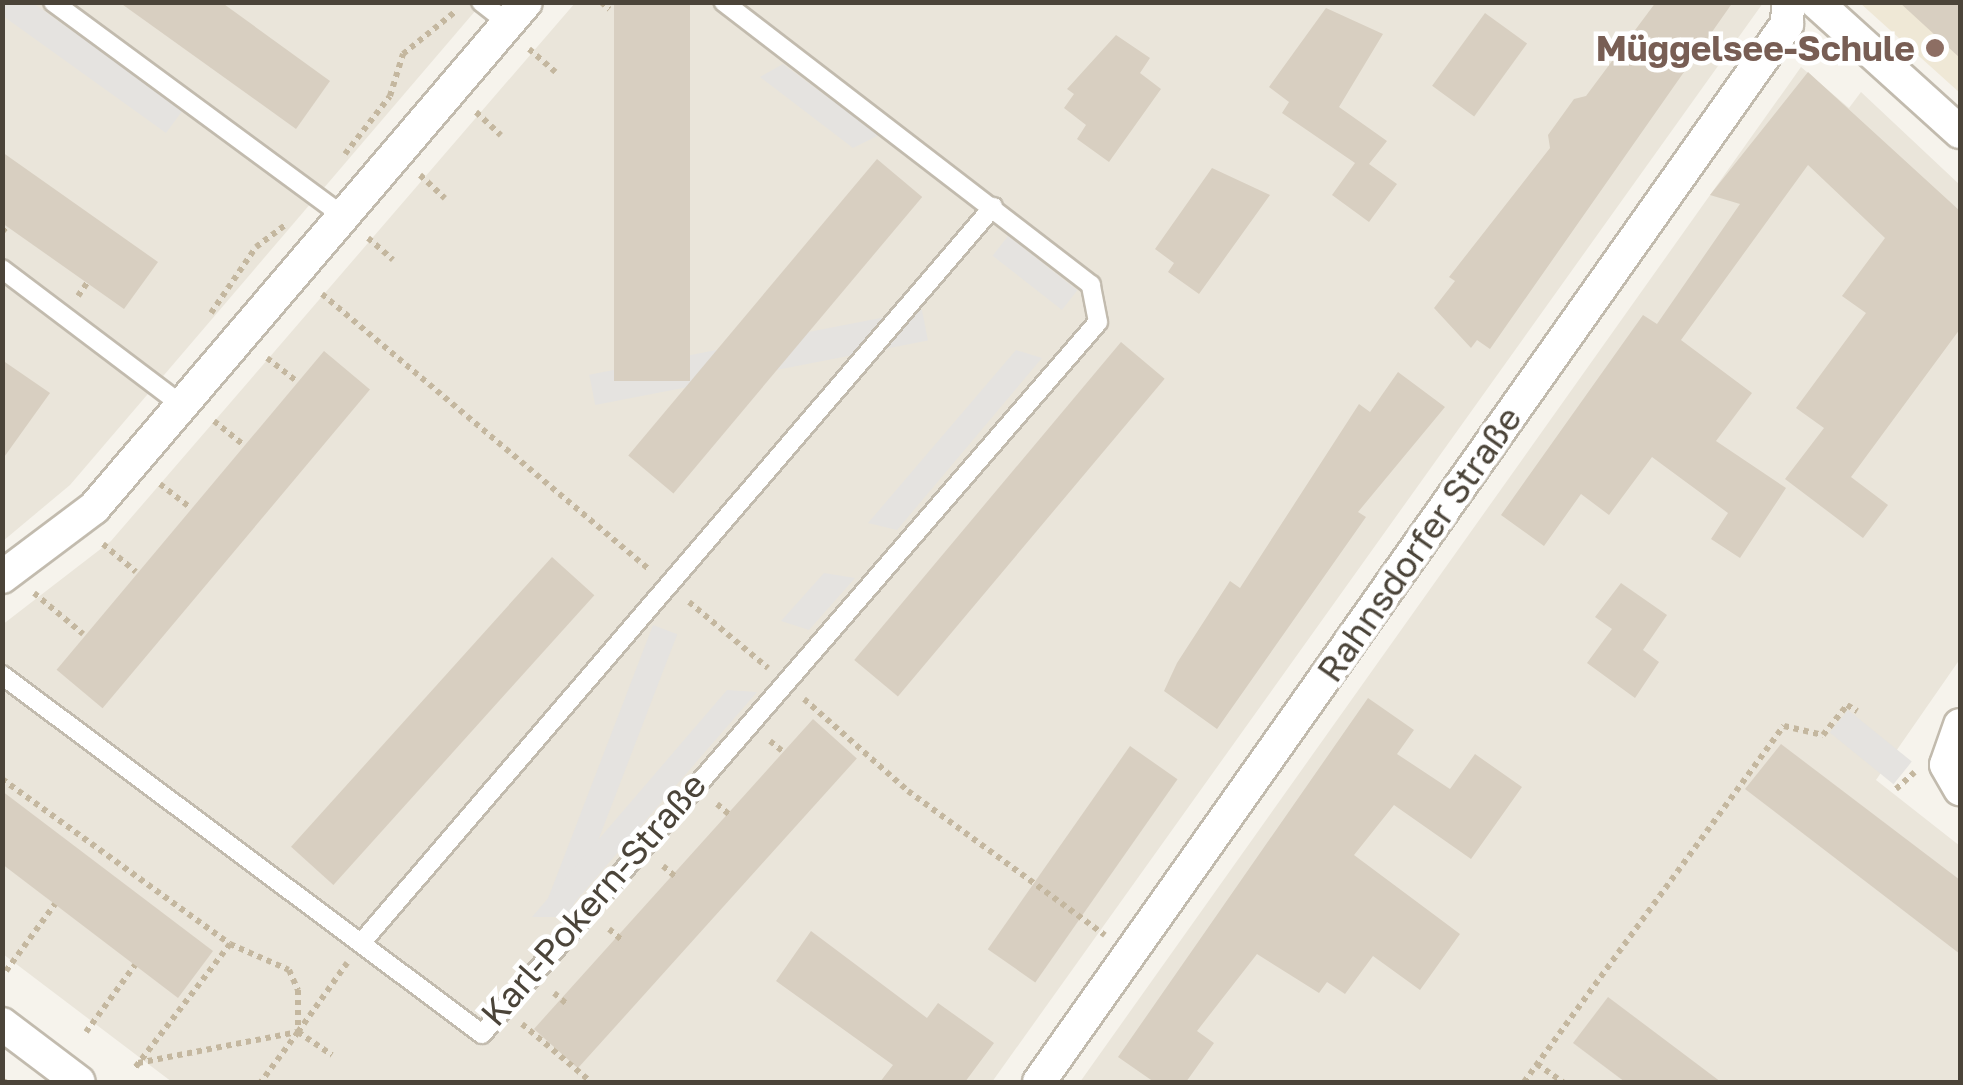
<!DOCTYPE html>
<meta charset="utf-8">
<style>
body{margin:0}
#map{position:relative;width:1963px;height:1085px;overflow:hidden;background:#f6f3ec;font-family:"Golos Text",sans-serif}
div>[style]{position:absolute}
.residential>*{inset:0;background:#eae5da}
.education>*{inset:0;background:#efe8d6}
.parking>*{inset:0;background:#e5e3e0;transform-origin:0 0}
.building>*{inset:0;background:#d8cfc1;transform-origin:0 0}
.path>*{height:6px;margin-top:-3px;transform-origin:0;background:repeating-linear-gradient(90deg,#c4b79f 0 5px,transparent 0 10px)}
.roads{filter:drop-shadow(2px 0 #c2bbae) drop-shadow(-2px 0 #c2bbae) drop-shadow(0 2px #c2bbae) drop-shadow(0 -2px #c2bbae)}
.service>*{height:18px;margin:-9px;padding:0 9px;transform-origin:9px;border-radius:9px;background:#fff}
.minor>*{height:32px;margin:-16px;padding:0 16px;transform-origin:16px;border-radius:16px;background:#fff}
.dots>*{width:28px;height:28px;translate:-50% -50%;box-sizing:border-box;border:5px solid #fff;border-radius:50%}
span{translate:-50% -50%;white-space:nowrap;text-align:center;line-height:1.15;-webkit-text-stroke:9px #fff;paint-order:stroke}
.education-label{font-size:35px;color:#785e54;font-weight:700}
.right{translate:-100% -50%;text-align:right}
.street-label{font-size:35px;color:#4b4439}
.frame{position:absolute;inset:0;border:5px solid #4b4439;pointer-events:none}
</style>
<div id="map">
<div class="residential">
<div style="clip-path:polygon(3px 3px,482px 3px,70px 485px,3px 541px)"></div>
<div style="clip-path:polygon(575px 3px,1762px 2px,1763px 3px,992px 1082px,172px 1082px,3px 954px,2px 625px,111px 541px)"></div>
<div style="clip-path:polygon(1801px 67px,1849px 108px,1861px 92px,1960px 185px,1960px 659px,1876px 780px,1960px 846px,1960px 1082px,1080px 1082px)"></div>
</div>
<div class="education">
<div style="clip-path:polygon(1860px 3px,1960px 3px,1960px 93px)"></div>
</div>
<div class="parking">
<div style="clip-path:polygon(3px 2px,33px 3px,183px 110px,166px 133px,3px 16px)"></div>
<div style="clip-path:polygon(783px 64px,879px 135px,853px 148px,760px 77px)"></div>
<div style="left:1008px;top:236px;width:88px;height:25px;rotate:38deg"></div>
<div style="left:922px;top:310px;width:31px;height:339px;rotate:79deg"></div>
<div style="clip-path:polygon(1016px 350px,1042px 358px,897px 530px,868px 523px)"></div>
<div style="clip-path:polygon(824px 573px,855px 578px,809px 630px,781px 621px)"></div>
<div style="left:653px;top:625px;width:26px;height:304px;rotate:21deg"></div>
<div style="clip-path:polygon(727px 690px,757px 692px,562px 917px,532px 917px)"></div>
<div style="left:1848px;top:710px;width:82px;height:29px;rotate:39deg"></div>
</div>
<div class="building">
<div style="clip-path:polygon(119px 2px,221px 2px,330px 81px,296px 129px)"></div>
<div style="left:614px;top:2px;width:76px;height:379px"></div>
<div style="clip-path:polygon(1656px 2px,1733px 2px,1490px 349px,1477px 340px,1471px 348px,1434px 308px,1455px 281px,1449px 277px,1550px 148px,1548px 135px,1574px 99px,1586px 96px)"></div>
<div style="clip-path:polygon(1899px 2px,1960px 2px,1960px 58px)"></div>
<div style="clip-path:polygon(1326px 8px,1383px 34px,1339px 107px,1387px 141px,1369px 164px,1397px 184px,1369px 222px,1332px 195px,1355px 163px,1282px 113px,1289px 102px,1269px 87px)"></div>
<div style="left:1485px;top:13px;width:52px;height:90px;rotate:36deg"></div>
<div style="clip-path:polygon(1116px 35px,1150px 58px,1140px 73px,1161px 89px,1109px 162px,1077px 139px,1086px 125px,1064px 108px,1074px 94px,1067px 89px)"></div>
<div style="clip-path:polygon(1808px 72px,1960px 211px,1960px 329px,1851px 477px,1888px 505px,1863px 538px,1785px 479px,1824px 428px,1796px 408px,1866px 313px,1842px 296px,1885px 238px,1808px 165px,1681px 340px,1752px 393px,1716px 441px,1786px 488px,1740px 558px,1711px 539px,1728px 513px,1652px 457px,1609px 515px,1581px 494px,1544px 546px,1501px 515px,1643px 315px,1657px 324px,1740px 204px,1710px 195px)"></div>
<div style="clip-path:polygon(2px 152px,158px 262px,124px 309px,2px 223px)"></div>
<div style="left:877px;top:159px;width:59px;height:387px;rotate:40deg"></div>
<div style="clip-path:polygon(1212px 168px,1270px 195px,1199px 294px,1168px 272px,1174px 263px,1155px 249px)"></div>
<div style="left:1121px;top:342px;width:57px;height:415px;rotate:40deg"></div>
<div style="left:324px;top:351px;width:60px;height:416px;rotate:40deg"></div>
<div style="clip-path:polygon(2px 360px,50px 393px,2px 460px)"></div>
<div style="clip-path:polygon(1398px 372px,1445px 407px,1358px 512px,1366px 517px,1217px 729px,1164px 691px,1177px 663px,1230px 581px,1240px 588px,1359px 404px,1370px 412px)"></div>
<div style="left:552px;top:557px;width:57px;height:390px;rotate:42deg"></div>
<div style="clip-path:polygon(1621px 583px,1667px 615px,1643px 650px,1659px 662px,1635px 698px,1587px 663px,1612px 629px,1595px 617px)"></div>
<div style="clip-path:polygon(1368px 698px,1414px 730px,1397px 754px,1450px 789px,1475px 754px,1522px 787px,1471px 859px,1394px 805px,1354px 855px,1460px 934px,1420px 990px,1373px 956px,1345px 994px,1327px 982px,1319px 993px,1257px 954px,1197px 1031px,1214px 1043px,1186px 1082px,1154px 1082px,1118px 1057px)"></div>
<div style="left:813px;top:719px;width:59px;height:417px;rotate:42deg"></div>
<div style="clip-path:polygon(1781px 744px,1960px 880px,1960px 954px,1745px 789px)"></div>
<div style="left:1130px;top:746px;width:58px;height:248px;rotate:35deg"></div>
<div style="clip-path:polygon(2px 791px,213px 951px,178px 998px,2px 864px)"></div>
<div style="clip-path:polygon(811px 931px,927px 1018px,938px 1003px,994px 1043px,965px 1082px,880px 1082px,893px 1065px,776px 981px)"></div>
<div style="clip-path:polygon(1608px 997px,1721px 1082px,1625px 1082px,1573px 1043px)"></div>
</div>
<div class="path">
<div style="left:601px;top:2px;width:11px;rotate:41deg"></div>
<div style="left:529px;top:49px;width:35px;rotate:41deg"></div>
<div style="left:476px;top:112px;width:34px;rotate:43deg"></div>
<div style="left:345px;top:154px;width:73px;rotate:-52.2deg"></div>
<div style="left:390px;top:96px;width:44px;rotate:-72.8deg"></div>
<div style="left:403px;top:54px;width:68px;rotate:-39.1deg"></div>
<div style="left:420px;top:175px;width:34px;rotate:43deg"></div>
<div style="left:2px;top:232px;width:8px;rotate:-50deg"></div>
<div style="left:368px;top:238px;width:33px;rotate:41deg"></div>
<div style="left:322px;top:294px;width:427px;rotate:40.1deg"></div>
<div style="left:78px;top:296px;width:16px;rotate:-55deg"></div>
<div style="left:211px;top:313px;width:80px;rotate:-55.7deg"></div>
<div style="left:256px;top:247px;width:36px;rotate:-37deg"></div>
<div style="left:267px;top:358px;width:39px;rotate:38deg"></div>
<div style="left:214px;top:421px;width:38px;rotate:39deg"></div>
<div style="left:160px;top:484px;width:39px;rotate:38deg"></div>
<div style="left:103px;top:544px;width:43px;rotate:40.3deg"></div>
<div style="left:34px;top:593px;width:64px;rotate:39.9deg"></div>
<div style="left:689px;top:602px;width:103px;rotate:39.9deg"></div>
<div style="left:804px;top:699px;width:139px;rotate:41.5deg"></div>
<div style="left:908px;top:791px;width:244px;rotate:36.2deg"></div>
<div style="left:770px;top:741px;width:19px;rotate:39deg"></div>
<div style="left:2px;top:779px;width:281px;rotate:35.9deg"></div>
<div style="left:230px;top:944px;width:158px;rotate:127.5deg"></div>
<div style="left:1896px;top:789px;width:25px;rotate:-42deg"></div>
<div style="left:717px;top:804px;width:18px;rotate:41deg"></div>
<div style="left:663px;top:866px;width:18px;rotate:41deg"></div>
<div style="left:609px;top:929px;width:18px;rotate:41deg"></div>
<div style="left:230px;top:944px;width:64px;rotate:23.8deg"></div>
<div style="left:289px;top:970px;width:22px;rotate:66deg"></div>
<div style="left:298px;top:990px;width:42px;rotate:90deg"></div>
<div style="left:298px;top:1032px;width:62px;rotate:126.5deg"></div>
<div style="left:6px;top:971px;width:83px;rotate:-53.8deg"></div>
<div style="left:554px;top:993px;width:18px;rotate:41deg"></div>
<div style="left:522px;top:1024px;width:89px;rotate:40deg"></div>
<div style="left:86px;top:1032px;width:83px;rotate:-53.8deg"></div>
<div style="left:298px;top:1032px;width:41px;rotate:34.1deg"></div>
<div style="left:138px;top:1063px;width:163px;rotate:-11deg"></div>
<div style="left:298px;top:1032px;width:85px;rotate:-54.6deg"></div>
<div style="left:1537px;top:1064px;width:32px;rotate:35deg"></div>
<div style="left:7px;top:1082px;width:2px;rotate:-63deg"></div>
<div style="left:1524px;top:1082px;width:441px;rotate:-53.9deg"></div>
<div style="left:1784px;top:726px;width:40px;rotate:13deg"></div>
<div style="left:1823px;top:735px;width:38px;rotate:-51deg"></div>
<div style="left:1847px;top:705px;width:12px;rotate:31deg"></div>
</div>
<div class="roads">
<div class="service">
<div style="left:53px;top:2px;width:360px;rotate:36.4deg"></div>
<div style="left:481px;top:2px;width:34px;rotate:38deg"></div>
<div style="left:2px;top:269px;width:226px;rotate:37.1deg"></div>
<div style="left:2px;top:675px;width:599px;rotate:36.79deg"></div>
<div style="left:482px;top:1034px;width:941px;rotate:-49.13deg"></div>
<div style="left:1098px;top:322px;width:38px;rotate:-101deg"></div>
<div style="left:1091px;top:285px;width:464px;rotate:-142.4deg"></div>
<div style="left:362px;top:942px;width:969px;rotate:-49.35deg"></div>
</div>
<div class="minor">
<div style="left:1816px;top:2px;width:194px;rotate:42.1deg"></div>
<div style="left:2px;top:577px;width:115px;rotate:-36.9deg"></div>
<div style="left:94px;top:508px;width:665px;rotate:-49.51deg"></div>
<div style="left:1960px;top:725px;width:42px;rotate:109.3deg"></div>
<div style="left:1946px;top:765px;width:28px;rotate:60deg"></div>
<div style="left:2px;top:1024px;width:96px;rotate:37deg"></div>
<div style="left:1039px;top:1082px;width:1296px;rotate:-54.74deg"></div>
<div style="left:1787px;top:24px;width:22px;rotate:-87deg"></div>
</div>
</div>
<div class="dots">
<div style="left:1935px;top:48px;background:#8d6e63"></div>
</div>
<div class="education-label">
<span class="right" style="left:1915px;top:48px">Müggelsee-Schule</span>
</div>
<div class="street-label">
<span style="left:1419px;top:544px;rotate:-55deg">Rahnsdorfer Straße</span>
<span style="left:593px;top:899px;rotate:-49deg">Karl-Pokern-Straße</span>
</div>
<div class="frame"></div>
</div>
